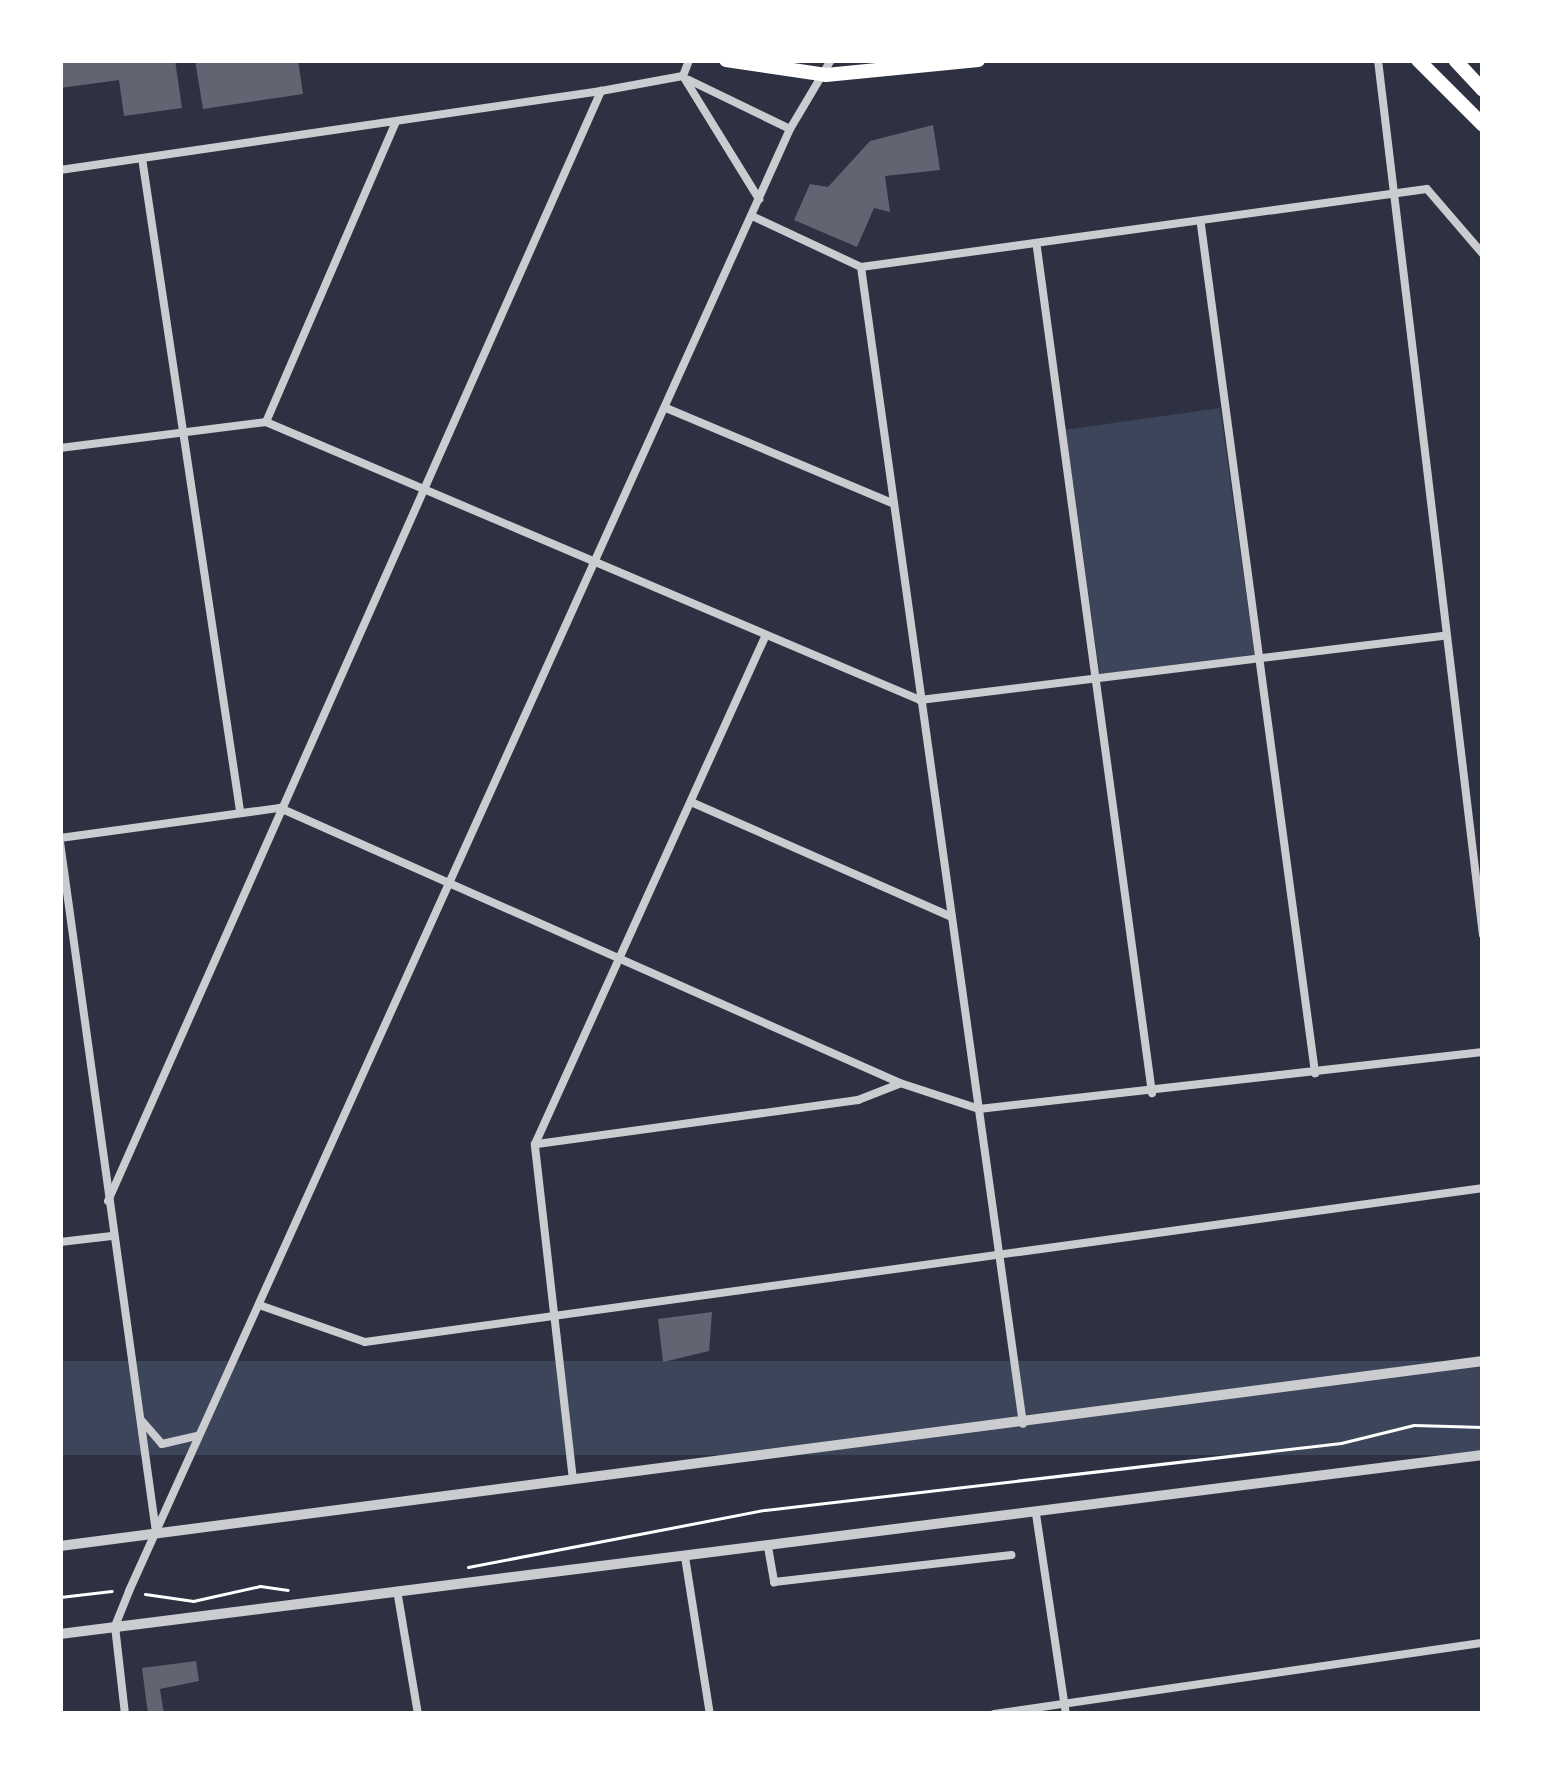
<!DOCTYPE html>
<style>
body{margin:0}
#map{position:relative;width:1543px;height:1774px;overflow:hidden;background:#2d3142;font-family:Helvetica,sans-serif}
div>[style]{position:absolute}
.green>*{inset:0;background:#3c4559;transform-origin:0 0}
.building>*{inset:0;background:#626471}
.path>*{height:3px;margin:-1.5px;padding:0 1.5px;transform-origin:1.5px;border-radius:1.5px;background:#fff}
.minor>*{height:8px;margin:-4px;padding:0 4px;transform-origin:4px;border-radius:4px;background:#caccd0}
.tertiary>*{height:10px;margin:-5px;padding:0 5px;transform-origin:5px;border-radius:5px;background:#caccd0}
.primary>*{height:14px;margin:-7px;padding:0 7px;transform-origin:7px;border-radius:7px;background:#fff}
span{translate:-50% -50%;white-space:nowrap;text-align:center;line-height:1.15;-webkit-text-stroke:12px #fff;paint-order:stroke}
.frame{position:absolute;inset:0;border:63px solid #fff;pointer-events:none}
</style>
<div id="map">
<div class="green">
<div style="left:1220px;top:408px;width:249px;height:156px;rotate:82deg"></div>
<div style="left:1483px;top:1361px;width:94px;height:1435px;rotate:90deg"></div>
</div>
<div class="building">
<div style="clip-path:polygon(60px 60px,175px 60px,182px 108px,124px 116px,119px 80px,60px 88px)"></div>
<div style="clip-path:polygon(195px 60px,298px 60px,303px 94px,203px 109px)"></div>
<div style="clip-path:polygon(933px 125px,940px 170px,885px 176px,890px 212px,874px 208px,857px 247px,794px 220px,810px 184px,828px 187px,870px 141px)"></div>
<div style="clip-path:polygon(712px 1312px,709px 1351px,663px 1362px,658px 1319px)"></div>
<div style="clip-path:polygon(196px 1661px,199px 1681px,160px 1689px,164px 1714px,148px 1714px,142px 1668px)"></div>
</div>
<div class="path">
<div style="left:468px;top:1567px;width:302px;rotate:-10.9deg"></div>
<div style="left:765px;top:1510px;width:580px;rotate:-6.63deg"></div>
<div style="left:1341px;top:1443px;width:75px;rotate:-13.9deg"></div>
<div style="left:1414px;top:1425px;width:69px;rotate:1.7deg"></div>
<div style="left:145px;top:1594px;width:49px;rotate:8.3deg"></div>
<div style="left:193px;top:1601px;width:69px;rotate:-12.6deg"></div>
<div style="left:260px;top:1586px;width:28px;rotate:8deg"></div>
<div style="left:60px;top:1597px;width:52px;rotate:-6.6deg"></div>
</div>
<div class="minor">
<div style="left:1378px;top:60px;width:881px;rotate:83.16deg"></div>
<div style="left:683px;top:76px;width:145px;rotate:58.3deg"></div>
<div style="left:689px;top:80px;width:112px;rotate:25.9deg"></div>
<div style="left:142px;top:158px;width:660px;rotate:81.46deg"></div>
<div style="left:60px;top:170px;width:547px;rotate:-8.31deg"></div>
<div style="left:601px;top:91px;width:83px;rotate:-10.4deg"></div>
<div style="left:683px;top:76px;width:17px;rotate:-69deg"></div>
<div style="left:752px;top:216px;width:120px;rotate:25.1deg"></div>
<div style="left:861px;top:267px;width:571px;rotate:-7.85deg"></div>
<div style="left:1427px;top:189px;width:86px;rotate:49.3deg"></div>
<div style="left:1201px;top:225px;width:856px;rotate:82.34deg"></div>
<div style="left:1037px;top:248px;width:853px;rotate:82.25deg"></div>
<div style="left:861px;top:267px;width:1168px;rotate:82.03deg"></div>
<div style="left:666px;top:408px;width:247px;rotate:22.8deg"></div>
<div style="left:266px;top:422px;width:325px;rotate:-66.6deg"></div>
<div style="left:60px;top:448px;width:208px;rotate:-7.2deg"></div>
<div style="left:266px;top:422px;width:711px;rotate:23.03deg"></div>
<div style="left:920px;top:700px;width:526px;rotate:-6.99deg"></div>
<div style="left:691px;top:802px;width:285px;rotate:23.8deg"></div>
<div style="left:60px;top:838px;width:222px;rotate:-7.8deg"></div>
<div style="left:280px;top:808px;width:678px;rotate:23.92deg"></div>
<div style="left:900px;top:1083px;width:83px;rotate:18.2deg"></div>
<div style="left:979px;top:1109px;width:507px;rotate:-6.45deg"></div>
<div style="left:60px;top:842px;width:697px;rotate:82.08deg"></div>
<div style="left:537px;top:1144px;width:324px;rotate:-7.8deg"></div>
<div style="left:858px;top:1100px;width:44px;rotate:-21.3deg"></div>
<div style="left:108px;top:1201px;width:1215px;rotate:-66.05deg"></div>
<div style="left:60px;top:1242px;width:52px;rotate:-6.6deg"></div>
<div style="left:262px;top:1306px;width:109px;rotate:19.3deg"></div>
<div style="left:365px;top:1342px;width:1129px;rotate:-7.84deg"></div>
<div style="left:142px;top:1421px;width:30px;rotate:49deg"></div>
<div style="left:162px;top:1444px;width:37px;rotate:-13deg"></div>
<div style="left:573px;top:1480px;width:338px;rotate:-96.5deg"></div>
<div style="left:535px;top:1144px;width:557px;rotate:-65.6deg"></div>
<div style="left:1036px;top:1514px;width:202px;rotate:81.5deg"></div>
<div style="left:768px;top:1547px;width:36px;rotate:80deg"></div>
<div style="left:774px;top:1582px;width:239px;rotate:-6.5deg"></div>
<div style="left:685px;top:1557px;width:159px;rotate:81deg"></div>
<div style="left:398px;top:1596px;width:120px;rotate:80.4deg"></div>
<div style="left:125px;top:1714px;width:89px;rotate:-96.5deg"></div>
<div style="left:115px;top:1626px;width:38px;rotate:-68deg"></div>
<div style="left:129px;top:1591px;width:1604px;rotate:-65.67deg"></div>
<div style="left:790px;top:129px;width:80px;rotate:-59.3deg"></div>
<div style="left:994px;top:1714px;width:494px;rotate:-8.3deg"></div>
</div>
<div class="tertiary">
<div style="left:60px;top:1546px;width:1435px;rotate:-7.41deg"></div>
<div style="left:60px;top:1634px;width:1434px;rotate:-7.17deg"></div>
</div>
<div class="primary">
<div style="left:726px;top:60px;width:101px;rotate:8.5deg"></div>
<div style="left:826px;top:75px;width:153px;rotate:-5.6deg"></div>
<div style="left:1418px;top:60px;width:92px;rotate:45deg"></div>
<div style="left:1455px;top:60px;width:41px;rotate:47deg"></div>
</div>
<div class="frame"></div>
</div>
